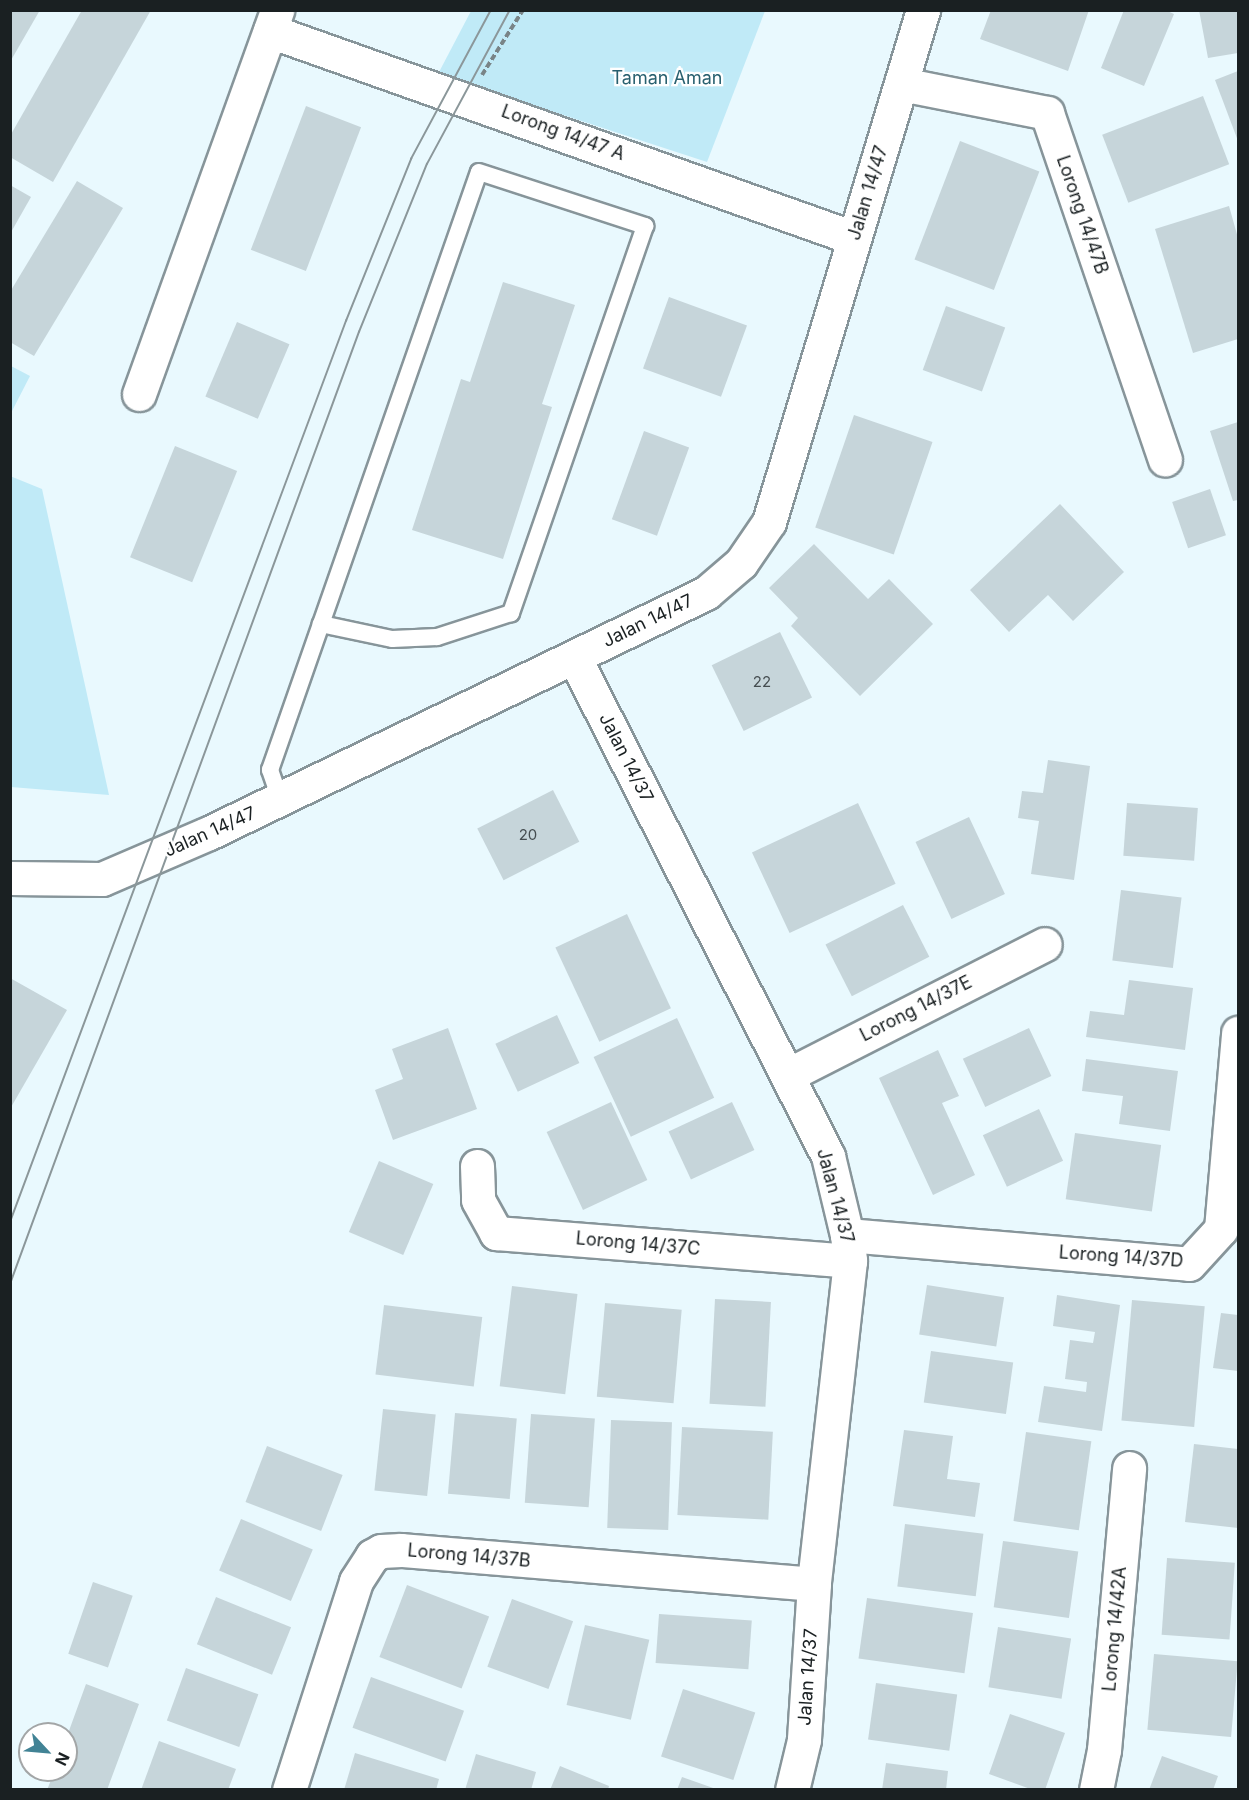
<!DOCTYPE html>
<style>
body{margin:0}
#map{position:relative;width:1249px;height:1800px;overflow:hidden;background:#e9f9fe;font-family:Inter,sans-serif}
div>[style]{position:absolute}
.green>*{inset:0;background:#c0eaf7}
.building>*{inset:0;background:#c6d5da;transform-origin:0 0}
.path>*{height:4px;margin-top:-2px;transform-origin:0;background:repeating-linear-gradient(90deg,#798487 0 6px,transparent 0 9px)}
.roads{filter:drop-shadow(2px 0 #87959a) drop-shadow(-2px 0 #87959a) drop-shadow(0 2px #87959a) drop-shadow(0 -2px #87959a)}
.service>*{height:16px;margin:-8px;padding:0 8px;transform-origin:8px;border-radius:8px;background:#fff}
.minor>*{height:33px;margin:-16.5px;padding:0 16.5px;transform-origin:16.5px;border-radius:16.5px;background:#fff}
.tertiary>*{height:33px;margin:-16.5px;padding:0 16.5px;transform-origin:16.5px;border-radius:16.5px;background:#fff}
.tram>*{height:1.5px;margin:-0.75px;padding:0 0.75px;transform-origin:0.75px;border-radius:0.75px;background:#8b979a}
span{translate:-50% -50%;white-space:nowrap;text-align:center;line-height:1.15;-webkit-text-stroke:4.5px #fff;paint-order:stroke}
.number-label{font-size:15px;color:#454d50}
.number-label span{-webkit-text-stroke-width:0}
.park-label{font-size:18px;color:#28606f}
.street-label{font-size:18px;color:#1a2022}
.frame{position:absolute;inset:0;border:12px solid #1a2022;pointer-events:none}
.north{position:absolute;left:18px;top:1722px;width:60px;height:60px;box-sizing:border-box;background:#fff;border:2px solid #a3a6a7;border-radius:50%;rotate:116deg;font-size:16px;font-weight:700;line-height:24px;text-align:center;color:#1a2022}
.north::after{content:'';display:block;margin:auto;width:21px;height:27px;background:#428395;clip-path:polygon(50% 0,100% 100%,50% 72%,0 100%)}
</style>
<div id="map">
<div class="green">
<div style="clip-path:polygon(471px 11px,765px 11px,707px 162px,438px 74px)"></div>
<div style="clip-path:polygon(11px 366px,30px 376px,11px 413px)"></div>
<div style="clip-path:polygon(10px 476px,42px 489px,109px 795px,11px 787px)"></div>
</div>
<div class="building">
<div style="clip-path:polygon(10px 10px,40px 10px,10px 62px)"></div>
<div style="clip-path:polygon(82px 10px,151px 10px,53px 182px,10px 157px,10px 136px)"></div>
<div style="clip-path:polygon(991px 10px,1089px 10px,1068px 71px,980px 39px)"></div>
<div style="clip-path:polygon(1124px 10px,1165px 10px,1174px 14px,1144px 86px,1101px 68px)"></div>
<div style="clip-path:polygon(1199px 10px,1238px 10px,1238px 53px,1208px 58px)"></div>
<div style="clip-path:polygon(1238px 71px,1238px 141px,1215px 80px)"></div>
<div style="left:1203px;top:96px;width:73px;height:108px;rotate:69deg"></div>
<div style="left:306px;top:106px;width:59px;height:154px;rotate:21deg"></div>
<div style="left:960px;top:141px;width:85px;height:127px;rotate:21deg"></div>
<div style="clip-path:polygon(77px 181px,123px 208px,34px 356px,10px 342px,10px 292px)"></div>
<div style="clip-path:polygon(10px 185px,31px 197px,10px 234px)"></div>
<div style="clip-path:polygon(1229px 206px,1238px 238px,1238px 339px,1193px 353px,1155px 229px)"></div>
<div style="clip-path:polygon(503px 282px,575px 305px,542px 404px,552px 407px,503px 559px,412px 530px,461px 379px,470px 382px)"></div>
<div style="left:669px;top:297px;width:83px;height:76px;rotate:20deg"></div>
<div style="left:946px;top:306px;width:63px;height:68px;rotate:20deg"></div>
<div style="left:237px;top:322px;width:57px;height:81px;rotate:23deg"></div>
<div style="left:854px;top:415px;width:83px;height:119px;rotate:19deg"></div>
<div style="clip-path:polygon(1238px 422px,1238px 500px,1233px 501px,1210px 431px)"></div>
<div style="left:644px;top:431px;width:48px;height:94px;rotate:20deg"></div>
<div style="left:175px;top:446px;width:67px;height:120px;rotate:22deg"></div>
<div style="left:1210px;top:489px;width:49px;height:40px;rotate:71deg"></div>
<div style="clip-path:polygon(1060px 504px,1124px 572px,1073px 621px,1048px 595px,1009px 632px,970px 590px)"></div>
<div style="clip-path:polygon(814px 544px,868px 599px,889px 579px,933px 624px,860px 696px,791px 626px,798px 618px,769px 588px)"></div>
<div style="left:780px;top:632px;width:73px;height:76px;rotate:64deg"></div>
<div style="clip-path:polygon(1048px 760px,1090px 766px,1074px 880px,1031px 874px,1039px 821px,1018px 818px,1022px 791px,1043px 793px)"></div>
<div style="left:553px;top:790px;width:58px;height:85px;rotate:63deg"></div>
<div style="left:858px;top:803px;width:89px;height:117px;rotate:65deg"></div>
<div style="left:1127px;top:803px;width:71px;height:53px;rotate:4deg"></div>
<div style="left:969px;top:817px;width:85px;height:59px;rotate:65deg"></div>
<div style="left:1121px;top:890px;width:61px;height:71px;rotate:7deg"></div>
<div style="left:903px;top:905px;width:58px;height:87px;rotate:63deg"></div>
<div style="left:627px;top:914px;width:104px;height:79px;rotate:65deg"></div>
<div style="clip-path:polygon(10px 978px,67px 1010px,10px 1109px)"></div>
<div style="clip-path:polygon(1129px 980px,1193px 988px,1185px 1050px,1086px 1037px,1090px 1011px,1124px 1015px)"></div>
<div style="left:557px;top:1015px;width:53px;height:68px;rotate:65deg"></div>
<div style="left:677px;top:1018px;width:88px;height:92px;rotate:65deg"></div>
<div style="clip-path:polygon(448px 1028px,477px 1109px,393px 1140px,375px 1090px,403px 1079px,392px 1049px)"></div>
<div style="left:1029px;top:1028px;width:53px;height:73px;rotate:65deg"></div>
<div style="clip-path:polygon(938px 1050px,959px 1096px,942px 1103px,975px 1175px,933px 1195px,879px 1078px)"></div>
<div style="clip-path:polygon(1086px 1059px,1178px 1071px,1170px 1131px,1119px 1124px,1123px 1096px,1082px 1091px)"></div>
<div style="left:611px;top:1102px;width:86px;height:71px;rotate:65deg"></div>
<div style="left:732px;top:1102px;width:53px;height:70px;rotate:65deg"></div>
<div style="left:1039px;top:1109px;width:57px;height:62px;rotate:65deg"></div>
<div style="left:1075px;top:1133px;width:87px;height:67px;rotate:8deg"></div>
<div style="left:379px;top:1161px;width:59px;height:77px;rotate:23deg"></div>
<div style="left:927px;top:1285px;width:78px;height:50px;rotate:9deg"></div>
<div style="left:512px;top:1286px;width:66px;height:101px;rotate:7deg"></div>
<div style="clip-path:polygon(1057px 1295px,1120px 1305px,1102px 1431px,1038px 1422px,1044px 1386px,1086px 1392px,1087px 1382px,1065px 1379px,1070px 1340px,1093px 1343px,1095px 1332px,1053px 1326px)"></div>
<div style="left:715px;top:1299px;width:56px;height:105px;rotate:3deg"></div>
<div style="left:1132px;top:1300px;width:73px;height:121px;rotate:5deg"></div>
<div style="left:605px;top:1303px;width:77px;height:94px;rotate:5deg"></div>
<div style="left:384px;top:1305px;width:99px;height:70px;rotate:7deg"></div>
<div style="clip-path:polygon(1221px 1313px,1238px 1315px,1238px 1371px,1213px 1368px)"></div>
<div style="left:931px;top:1351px;width:83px;height:52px;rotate:8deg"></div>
<div style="left:383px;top:1409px;width:53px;height:82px;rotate:6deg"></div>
<div style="left:455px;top:1413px;width:62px;height:81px;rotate:5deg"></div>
<div style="left:531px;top:1414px;width:64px;height:89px;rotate:4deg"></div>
<div style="left:611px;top:1420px;width:61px;height:108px;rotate:2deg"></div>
<div style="left:682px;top:1427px;width:91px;height:88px;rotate:3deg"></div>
<div style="clip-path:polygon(904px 1430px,953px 1436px,947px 1479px,980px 1483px,975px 1517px,893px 1506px)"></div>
<div style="left:1026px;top:1432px;width:66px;height:90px;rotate:8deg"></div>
<div style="clip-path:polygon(1194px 1444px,1238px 1449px,1238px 1528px,1185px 1522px)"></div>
<div style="left:267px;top:1446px;width:81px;height:60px;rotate:21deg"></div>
<div style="left:241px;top:1519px;width:78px;height:56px;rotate:23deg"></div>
<div style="left:905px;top:1524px;width:79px;height:63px;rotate:7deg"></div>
<div style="left:1003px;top:1541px;width:76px;height:67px;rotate:8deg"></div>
<div style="left:1167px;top:1558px;width:68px;height:77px;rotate:4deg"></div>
<div style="left:93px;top:1582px;width:42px;height:76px;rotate:19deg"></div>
<div style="left:407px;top:1585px;width:88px;height:77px;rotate:21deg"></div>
<div style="left:216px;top:1597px;width:81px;height:51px;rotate:22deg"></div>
<div style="left:867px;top:1598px;width:107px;height:61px;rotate:8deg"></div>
<div style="left:512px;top:1599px;width:65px;height:72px;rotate:20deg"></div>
<div style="left:659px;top:1614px;width:93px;height:49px;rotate:4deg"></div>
<div style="left:585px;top:1625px;width:66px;height:82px;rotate:13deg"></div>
<div style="left:998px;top:1627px;width:74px;height:61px;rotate:9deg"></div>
<div style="left:1154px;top:1654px;width:84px;height:76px;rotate:5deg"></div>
<div style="left:186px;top:1668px;width:77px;height:56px;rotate:20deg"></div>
<div style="left:371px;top:1677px;width:99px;height:54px;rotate:20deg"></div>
<div style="left:876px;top:1683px;width:82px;height:57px;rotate:8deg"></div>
<div style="clip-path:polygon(86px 1684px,139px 1704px,107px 1790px,47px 1790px,55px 1770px,66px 1770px,66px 1739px)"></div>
<div style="left:683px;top:1689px;width:76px;height:71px;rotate:18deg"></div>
<div style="clip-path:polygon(1010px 1714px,1065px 1733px,1045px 1790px,1033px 1790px,989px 1774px)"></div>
<div style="clip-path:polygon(159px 1741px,236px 1769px,228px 1790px,141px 1790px)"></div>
<div style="clip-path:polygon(355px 1753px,439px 1779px,436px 1790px,344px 1790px)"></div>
<div style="clip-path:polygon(476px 1754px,536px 1772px,531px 1790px,465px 1790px)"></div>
<div style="clip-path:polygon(1162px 1756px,1218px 1776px,1213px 1790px,1149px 1790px)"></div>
<div style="clip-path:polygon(886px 1763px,948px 1771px,946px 1790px,882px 1790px)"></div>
<div style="clip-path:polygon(560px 1766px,609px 1786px,608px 1790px,550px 1790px)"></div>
<div style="clip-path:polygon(682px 1777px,716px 1789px,716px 1790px,677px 1790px)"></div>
</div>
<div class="path">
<div style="left:482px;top:75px;width:77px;rotate:-57.8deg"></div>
</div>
<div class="roads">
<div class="service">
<div style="left:280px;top:799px;width:31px;rotate:-109deg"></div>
<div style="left:270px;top:770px;width:633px;rotate:-70.74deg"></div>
<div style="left:479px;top:172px;width:175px;rotate:18deg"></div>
<div style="left:645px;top:226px;width:410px;rotate:109.1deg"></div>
<div style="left:511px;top:613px;width:78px;rotate:162deg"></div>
<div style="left:437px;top:637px;width:45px;rotate:177.5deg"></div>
<div style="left:392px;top:639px;width:73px;rotate:-168.1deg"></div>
</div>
<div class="minor">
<div style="left:270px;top:31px;width:620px;rotate:19.52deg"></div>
<div style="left:901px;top:84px;width:149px;rotate:11.2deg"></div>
<div style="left:1047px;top:113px;width:366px;rotate:71.2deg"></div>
<div style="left:139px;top:394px;width:408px;rotate:-70.2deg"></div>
<div style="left:788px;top:1075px;width:288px;rotate:-27deg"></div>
<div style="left:477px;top:1166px;width:34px;rotate:88deg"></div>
<div style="left:478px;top:1200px;width:38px;rotate:61deg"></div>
<div style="left:496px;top:1233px;width:355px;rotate:4.5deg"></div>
<div style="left:847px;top:1235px;width:343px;rotate:4.8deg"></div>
<div style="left:1189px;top:1264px;width:47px;rotate:-47.6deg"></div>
<div style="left:1221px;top:1229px;width:197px;rotate:-85deg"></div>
<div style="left:289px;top:1790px;width:219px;rotate:-72.2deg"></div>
<div style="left:356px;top:1581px;width:30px;rotate:-57deg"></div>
<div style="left:372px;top:1556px;width:10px;rotate:-29deg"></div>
<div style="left:381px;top:1551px;width:20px;rotate:-3deg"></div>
<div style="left:401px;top:1550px;width:414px;rotate:4.7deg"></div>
<div style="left:1096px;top:1790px;width:41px;rotate:-78.7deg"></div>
<div style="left:1104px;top:1750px;width:283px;rotate:-84.9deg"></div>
</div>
<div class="tertiary">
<div style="left:574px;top:657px;width:560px;rotate:63.02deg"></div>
<div style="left:828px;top:1156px;width:81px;rotate:76.5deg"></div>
<div style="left:847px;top:1235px;width:26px;rotate:83deg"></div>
<div style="left:850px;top:1261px;width:325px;rotate:96.4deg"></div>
<div style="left:814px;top:1584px;width:156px;rotate:93.7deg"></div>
<div style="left:804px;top:1740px;width:51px;rotate:103.5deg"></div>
<div style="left:10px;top:878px;width:92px;rotate:0.6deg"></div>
<div style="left:102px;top:879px;width:116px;rotate:-23.3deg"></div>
<div style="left:209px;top:833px;width:552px;rotate:-25.78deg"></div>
<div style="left:706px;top:593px;width:46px;rotate:-40.6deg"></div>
<div style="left:741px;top:563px;width:50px;rotate:-55.7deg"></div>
<div style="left:769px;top:522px;width:535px;rotate:-73.26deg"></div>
</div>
</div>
<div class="tram">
<div style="left:10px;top:1222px;width:962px;rotate:-69.55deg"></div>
<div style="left:346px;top:321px;width:175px;rotate:-68.1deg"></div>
<div style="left:411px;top:159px;width:169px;rotate:-61.8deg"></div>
<div style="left:10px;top:1284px;width:1014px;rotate:-69.87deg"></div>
<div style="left:359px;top:332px;width:181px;rotate:-68deg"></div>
<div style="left:427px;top:164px;width:175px;rotate:-61.7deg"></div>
</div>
<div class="number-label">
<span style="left:762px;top:682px">22</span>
<span style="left:528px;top:835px">20</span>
</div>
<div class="park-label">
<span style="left:667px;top:78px">Taman Aman</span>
</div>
<div class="street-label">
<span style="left:563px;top:133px;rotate:20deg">Lorong 14/47 A</span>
<span style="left:868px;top:193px;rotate:-73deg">Jalan 14/47</span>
<span style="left:1082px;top:215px;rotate:71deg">Lorong 14/47B</span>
<span style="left:648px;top:621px;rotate:-26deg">Jalan 14/47</span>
<span style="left:626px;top:758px;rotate:63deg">Jalan 14/37</span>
<span style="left:210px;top:832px;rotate:-24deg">Jalan 14/47</span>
<span style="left:916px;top:1009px;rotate:-27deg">Lorong 14/37E</span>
<span style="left:835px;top:1196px;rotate:75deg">Jalan 14/37</span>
<span style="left:638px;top:1244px;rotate:5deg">Lorong 14/37C</span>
<span style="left:1121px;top:1257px;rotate:4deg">Lorong 14/37D</span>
<span style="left:469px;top:1556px;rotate:5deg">Lorong 14/37B</span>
<span style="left:1115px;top:1629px;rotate:-85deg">Lorong 14/42A</span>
<span style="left:808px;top:1677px;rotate:-86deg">Jalan 14/37</span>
</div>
<div class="frame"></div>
<div class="north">N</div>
</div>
